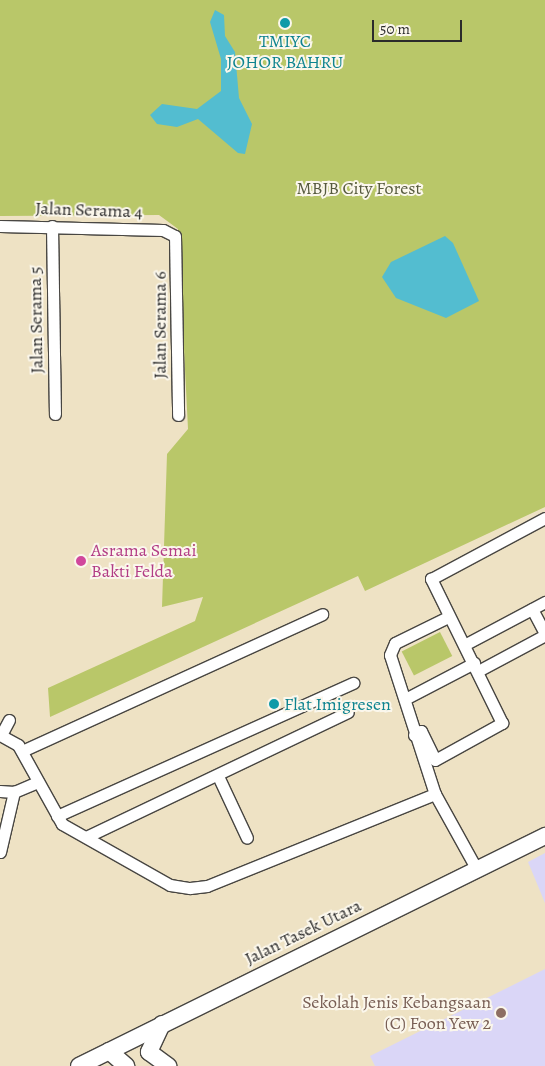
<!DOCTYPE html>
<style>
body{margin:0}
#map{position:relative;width:545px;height:1066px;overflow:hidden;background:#eee2c4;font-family:Alegreya,serif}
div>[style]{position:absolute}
.built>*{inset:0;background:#dad6f7}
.green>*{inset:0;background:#b9c769;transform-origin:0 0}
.water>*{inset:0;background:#53bdd0}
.roads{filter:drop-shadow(1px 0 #484642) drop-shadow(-1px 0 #484642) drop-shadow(0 1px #484642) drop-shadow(0 -1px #484642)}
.street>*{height:11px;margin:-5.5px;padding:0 5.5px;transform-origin:5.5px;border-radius:5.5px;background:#fff}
.secondary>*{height:16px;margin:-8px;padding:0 8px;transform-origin:8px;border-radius:8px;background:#fff}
.dots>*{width:14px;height:14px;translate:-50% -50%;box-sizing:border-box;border:2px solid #fbf7ec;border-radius:50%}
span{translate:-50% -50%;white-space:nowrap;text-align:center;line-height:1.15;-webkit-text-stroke:4px #fbf7ec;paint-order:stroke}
.culture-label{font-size:18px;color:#0d838f}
.left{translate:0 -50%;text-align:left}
.park-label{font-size:18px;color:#565a3e}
.street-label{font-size:18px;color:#2b2b2b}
.hotel-label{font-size:18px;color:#b23c85}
.education-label{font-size:18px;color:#785e54}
.right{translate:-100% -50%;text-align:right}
.scale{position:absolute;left:372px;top:20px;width:90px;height:22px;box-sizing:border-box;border:2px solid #2b2b2b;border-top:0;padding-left:6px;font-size:15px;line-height:18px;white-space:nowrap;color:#2b2b2b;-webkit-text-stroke:4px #fbf7ec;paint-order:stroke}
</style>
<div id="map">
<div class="built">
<div style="clip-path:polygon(545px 853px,545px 903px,528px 862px)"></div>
<div style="clip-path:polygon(545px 969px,545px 1066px,375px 1066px,370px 1056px)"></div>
</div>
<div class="green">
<div style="clip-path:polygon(0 0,545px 0,545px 507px,365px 591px,358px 576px,50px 717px,48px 688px,195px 621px,203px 597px,162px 607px,167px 454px,188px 429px,178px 229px,159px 215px,0 216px)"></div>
<div style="left:440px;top:632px;width:27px;height:43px;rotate:63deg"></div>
</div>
<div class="water">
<div style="clip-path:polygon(215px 10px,224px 15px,225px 36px,235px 52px,239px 98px,252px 124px,245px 154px,238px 153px,198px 119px,177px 127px,157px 124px,150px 115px,162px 104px,197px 109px,221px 91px,221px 59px,210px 22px)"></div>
<div style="clip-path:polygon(445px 236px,453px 243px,479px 301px,446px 318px,396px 298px,382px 277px,391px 262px)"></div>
</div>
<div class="roads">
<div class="street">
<div style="left:0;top:226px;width:163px;rotate:1.4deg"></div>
<div style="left:163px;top:230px;width:13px;rotate:27deg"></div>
<div style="left:175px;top:236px;width:179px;rotate:89deg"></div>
<div style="left:52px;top:226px;width:188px;rotate:89.1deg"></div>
<div style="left:532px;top:609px;width:27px;rotate:62deg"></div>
<div style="left:448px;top:617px;width:59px;rotate:153.9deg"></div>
<div style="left:395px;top:643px;width:13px;rotate:113deg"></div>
<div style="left:390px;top:655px;width:146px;rotate:72.1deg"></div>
<div style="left:435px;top:794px;width:85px;rotate:61deg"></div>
<div style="left:464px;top:645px;width:92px;rotate:-28deg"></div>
<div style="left:478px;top:671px;width:76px;rotate:-28.2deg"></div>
<div style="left:405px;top:699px;width:78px;rotate:-27.6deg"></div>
<div style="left:0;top:735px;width:21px;rotate:29deg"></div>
<div style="left:18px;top:745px;width:90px;rotate:60.9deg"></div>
<div style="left:62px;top:824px;width:124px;rotate:29.5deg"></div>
<div style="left:170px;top:885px;width:20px;rotate:9deg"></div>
<div style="left:190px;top:888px;width:17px;rotate:-7deg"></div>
<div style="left:207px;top:886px;width:246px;rotate:-22deg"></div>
<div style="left:1px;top:735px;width:17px;rotate:-62deg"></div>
<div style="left:414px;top:735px;width:8px;rotate:-30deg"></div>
<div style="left:421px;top:731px;width:32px;rotate:64deg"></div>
<div style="left:435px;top:760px;width:77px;rotate:-28.9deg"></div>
<div style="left:502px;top:723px;width:161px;rotate:-116.2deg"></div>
<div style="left:431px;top:579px;width:129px;rotate:-28.2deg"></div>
<div style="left:22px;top:751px;width:330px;rotate:-24.5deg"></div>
<div style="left:218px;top:776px;width:68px;rotate:64.9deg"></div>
<div style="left:0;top:791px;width:14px;rotate:4deg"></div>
<div style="left:57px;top:816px;width:325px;rotate:-24.2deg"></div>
<div style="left:86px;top:837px;width:290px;rotate:-25.5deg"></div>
<div style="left:0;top:852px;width:62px;rotate:-76.9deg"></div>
<div style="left:14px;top:792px;width:26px;rotate:-23deg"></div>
</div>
<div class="secondary">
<div style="left:162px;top:1024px;width:31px;rotate:115deg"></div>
<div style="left:149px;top:1052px;width:24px;rotate:36deg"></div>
<div style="left:109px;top:1051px;width:23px;rotate:41deg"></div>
<div style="left:79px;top:1066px;width:520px;rotate:-26.27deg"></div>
</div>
</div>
<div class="dots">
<div style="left:285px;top:23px;background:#0f9aa8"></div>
<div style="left:81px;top:561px;background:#d1479c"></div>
<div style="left:274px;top:704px;background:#0f9aa8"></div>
<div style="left:501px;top:1013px;background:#8d6e63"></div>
</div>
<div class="culture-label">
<span style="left:285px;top:52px">TMIYC<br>JOHOR BAHRU</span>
<span class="left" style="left:284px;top:704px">Flat Imigresen</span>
</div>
<div class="park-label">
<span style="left:359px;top:188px">MBJB City Forest</span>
</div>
<div class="street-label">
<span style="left:89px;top:210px;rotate:2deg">Jalan Serama 4</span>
<span style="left:36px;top:320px;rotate:-91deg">Jalan Serama 5</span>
<span style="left:160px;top:325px;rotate:-90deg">Jalan Serama 6</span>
<span style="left:303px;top:932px;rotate:-26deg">Jalan Tasek Utara</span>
</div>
<div class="hotel-label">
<span class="left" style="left:91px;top:561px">Asrama Semai<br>Bakti Felda</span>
</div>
<div class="education-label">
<span class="right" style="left:491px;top:1013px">Sekolah Jenis Kebangsaan<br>(C) Foon Yew 2</span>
</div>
<div class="scale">50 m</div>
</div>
